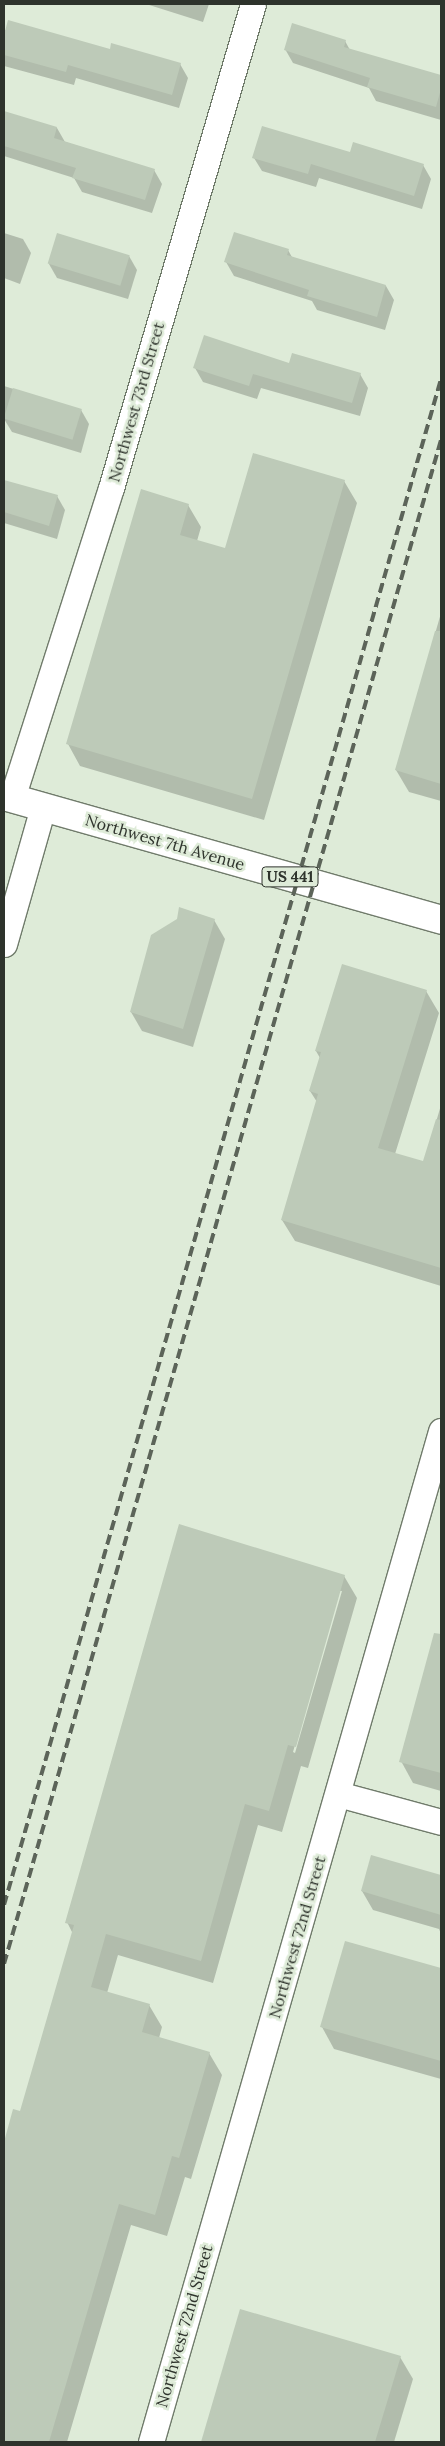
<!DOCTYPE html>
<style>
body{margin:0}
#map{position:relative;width:445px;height:2446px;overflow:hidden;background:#deebd8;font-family:Lora,serif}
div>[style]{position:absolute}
.shadow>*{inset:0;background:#0003}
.building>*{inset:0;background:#bdcab8;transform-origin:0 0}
.roads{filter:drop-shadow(1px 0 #707b6b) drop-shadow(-1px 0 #707b6b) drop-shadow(0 1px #707b6b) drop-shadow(0 -1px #707b6b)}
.street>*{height:25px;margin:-12.5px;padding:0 12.5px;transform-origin:12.5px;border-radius:12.5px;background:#fff}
.primary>*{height:28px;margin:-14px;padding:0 14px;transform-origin:14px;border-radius:14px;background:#fff}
.rail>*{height:4px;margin-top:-2px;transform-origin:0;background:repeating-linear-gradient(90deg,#5c6459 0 10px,transparent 0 15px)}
span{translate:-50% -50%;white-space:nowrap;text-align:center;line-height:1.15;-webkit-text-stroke:5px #deebd8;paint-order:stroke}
.shield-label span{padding:1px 4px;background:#deebd8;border:1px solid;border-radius:4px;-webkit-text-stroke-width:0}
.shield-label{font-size:15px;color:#2e332c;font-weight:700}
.street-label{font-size:16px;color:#2e332c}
.frame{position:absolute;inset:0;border:5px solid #2e332c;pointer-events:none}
</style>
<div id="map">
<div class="shadow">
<div style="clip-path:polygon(146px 4px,209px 4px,203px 22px)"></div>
<div style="clip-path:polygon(4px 30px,180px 64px,188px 78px,179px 108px,76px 78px,74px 85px,4px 66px)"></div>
<div style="clip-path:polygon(345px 41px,350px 50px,441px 76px,441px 120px,376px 101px,369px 88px,293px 63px,285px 49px)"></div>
<div style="clip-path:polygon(4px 112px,57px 128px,65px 142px,154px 170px,162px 184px,152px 213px,82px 192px,74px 178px,4px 156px)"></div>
<div style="clip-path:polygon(351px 154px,423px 165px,431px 179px,422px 209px,319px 178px,316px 187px,262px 171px,254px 158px)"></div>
<div style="clip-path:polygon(4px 233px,23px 239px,31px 253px,20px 284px,4px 278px)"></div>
<div style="clip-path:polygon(288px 250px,293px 259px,386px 286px,394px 300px,385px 330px,317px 310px,312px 301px,234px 276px,226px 262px)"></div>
<div style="clip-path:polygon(129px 256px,137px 270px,128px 299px,57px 278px,49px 264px)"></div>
<div style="clip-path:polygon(290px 364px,360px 374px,368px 388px,360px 416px,261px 388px,257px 399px,203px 382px,195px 368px)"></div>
<div style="clip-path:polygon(4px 386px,81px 410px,89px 424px,81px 453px,12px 432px,4px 419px)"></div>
<div style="clip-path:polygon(4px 481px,57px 496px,65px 510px,57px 539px,4px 523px)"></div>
<div style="clip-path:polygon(344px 481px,357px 503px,264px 820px,80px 766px,68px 744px,188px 505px,201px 527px,197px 541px,226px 550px)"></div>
<div style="clip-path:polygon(441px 613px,441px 801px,409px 792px,396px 770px)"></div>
<div style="clip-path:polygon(214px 920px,225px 939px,193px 1047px,142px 1031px,131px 1012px)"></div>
<div style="clip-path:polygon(426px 991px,439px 1013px,395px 1154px,424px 1163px,441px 1105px,441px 1286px,295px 1241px,282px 1220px,317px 1102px,310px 1091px,320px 1058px,316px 1051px)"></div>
<div style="clip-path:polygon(evenodd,344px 1576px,357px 1598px,308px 1768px,301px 1766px,282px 1832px,258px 1825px,213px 1983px,118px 1955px,107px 1993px,149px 2005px,162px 2027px,159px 2038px,209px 2053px,222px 2075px,191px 2179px,185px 2177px,167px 2236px,131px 2225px,67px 2442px,4px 2442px,4px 2147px,14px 2111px,21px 2113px,73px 1934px,67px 1922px,344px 1576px,339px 1591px,342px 1591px,295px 1753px,293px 1752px,339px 1591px)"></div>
<div style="clip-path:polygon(434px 1637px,441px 1639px,441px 1791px,413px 1783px,401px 1761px)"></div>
<div style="clip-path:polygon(372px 1856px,441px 1877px,441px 1934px,439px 1929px,373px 1910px,362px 1891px)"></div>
<div style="clip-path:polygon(346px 1942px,441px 1969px,441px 2079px,334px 2049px,322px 2027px)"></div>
<div style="clip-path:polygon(241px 2310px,400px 2357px,413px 2379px,394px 2442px,202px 2442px)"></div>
</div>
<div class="building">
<div style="clip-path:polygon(8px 20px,110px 49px,111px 43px,181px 63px,172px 95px,68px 65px,66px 72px,4px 55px,4px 35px)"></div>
<div style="clip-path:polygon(292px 23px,346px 40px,344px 47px,441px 75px,441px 89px,436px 107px,367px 87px,370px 78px,284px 50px)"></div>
<div style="clip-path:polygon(4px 111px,57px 127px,54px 138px,155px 169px,145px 200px,72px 178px,76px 168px,4px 146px)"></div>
<div style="clip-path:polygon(262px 126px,350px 152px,353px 142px,424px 164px,414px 196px,311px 164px,308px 174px,252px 158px)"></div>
<div style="clip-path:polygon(234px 232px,289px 249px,287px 255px,386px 285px,377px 317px,307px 296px,309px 290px,224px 262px)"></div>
<div style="left:57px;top:233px;width:76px;height:32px;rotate:17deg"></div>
<div style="clip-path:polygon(204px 335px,289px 363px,292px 353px,361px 373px,352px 403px,253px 374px,249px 386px,193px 368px)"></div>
<div style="left:13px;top:388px;width:72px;height:32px;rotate:17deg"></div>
<div style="clip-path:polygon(253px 453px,345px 480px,252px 799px,66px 744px,141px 489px,189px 504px,180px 535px,225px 548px)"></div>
<div style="clip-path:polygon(4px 480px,58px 495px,49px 526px,4px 512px)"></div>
<div style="clip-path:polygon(435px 631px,441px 631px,441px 784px,395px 770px)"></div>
<div style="clip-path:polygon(179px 907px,215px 919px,183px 1029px,130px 1012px,151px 935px,177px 919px)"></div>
<div style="clip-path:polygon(342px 964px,427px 990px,378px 1148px,423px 1161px,436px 1119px,441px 1120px,441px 1268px,281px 1220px,318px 1094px,309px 1091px,321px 1052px,315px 1051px)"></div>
<div style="clip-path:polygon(179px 1524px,345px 1575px,296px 1747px,288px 1745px,269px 1811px,245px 1804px,201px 1961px,106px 1934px,91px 1987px,150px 2004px,142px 2032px,210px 2052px,179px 2158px,172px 2156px,155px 2215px,119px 2204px,49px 2442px,4px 2442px,4px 2142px,13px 2109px,20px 2111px,74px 1925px,65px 1923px)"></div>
<div style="clip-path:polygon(434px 1633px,441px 1634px,441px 1773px,399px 1762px)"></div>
<div style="clip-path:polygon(371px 1855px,441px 1875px,441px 1915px,361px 1891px)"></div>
<div style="clip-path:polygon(345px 1941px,441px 1968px,441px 2061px,320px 2027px)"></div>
<div style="clip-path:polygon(240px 2309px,401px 2356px,375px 2442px,201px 2442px)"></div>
</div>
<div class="roads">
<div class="street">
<div style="left:12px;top:798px;width:325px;rotate:-72.3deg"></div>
<div style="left:111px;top:488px;width:504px;rotate:-73.65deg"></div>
<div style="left:4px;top:944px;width:142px;rotate:-74.1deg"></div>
<div style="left:338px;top:1794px;width:107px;rotate:15.2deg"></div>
<div style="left:151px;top:2442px;width:1052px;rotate:-73.99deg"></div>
</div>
<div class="primary">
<div style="left:4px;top:796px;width:454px;rotate:15.8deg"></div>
</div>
</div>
<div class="rail">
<div style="left:4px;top:1905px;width:1587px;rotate:-74.02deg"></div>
<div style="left:4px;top:1964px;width:1585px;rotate:-74deg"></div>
</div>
<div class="shield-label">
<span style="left:290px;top:877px">US 441</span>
</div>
<div class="street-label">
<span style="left:136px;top:402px;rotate:-74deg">Northwest 73rd Street</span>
<span style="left:165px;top:842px;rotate:16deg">Northwest 7th Avenue</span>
<span style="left:297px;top:1937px;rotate:-74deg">Northwest 72nd Street</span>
<span style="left:184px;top:2326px;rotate:-74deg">Northwest 72nd Street</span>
</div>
<div class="frame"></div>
</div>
